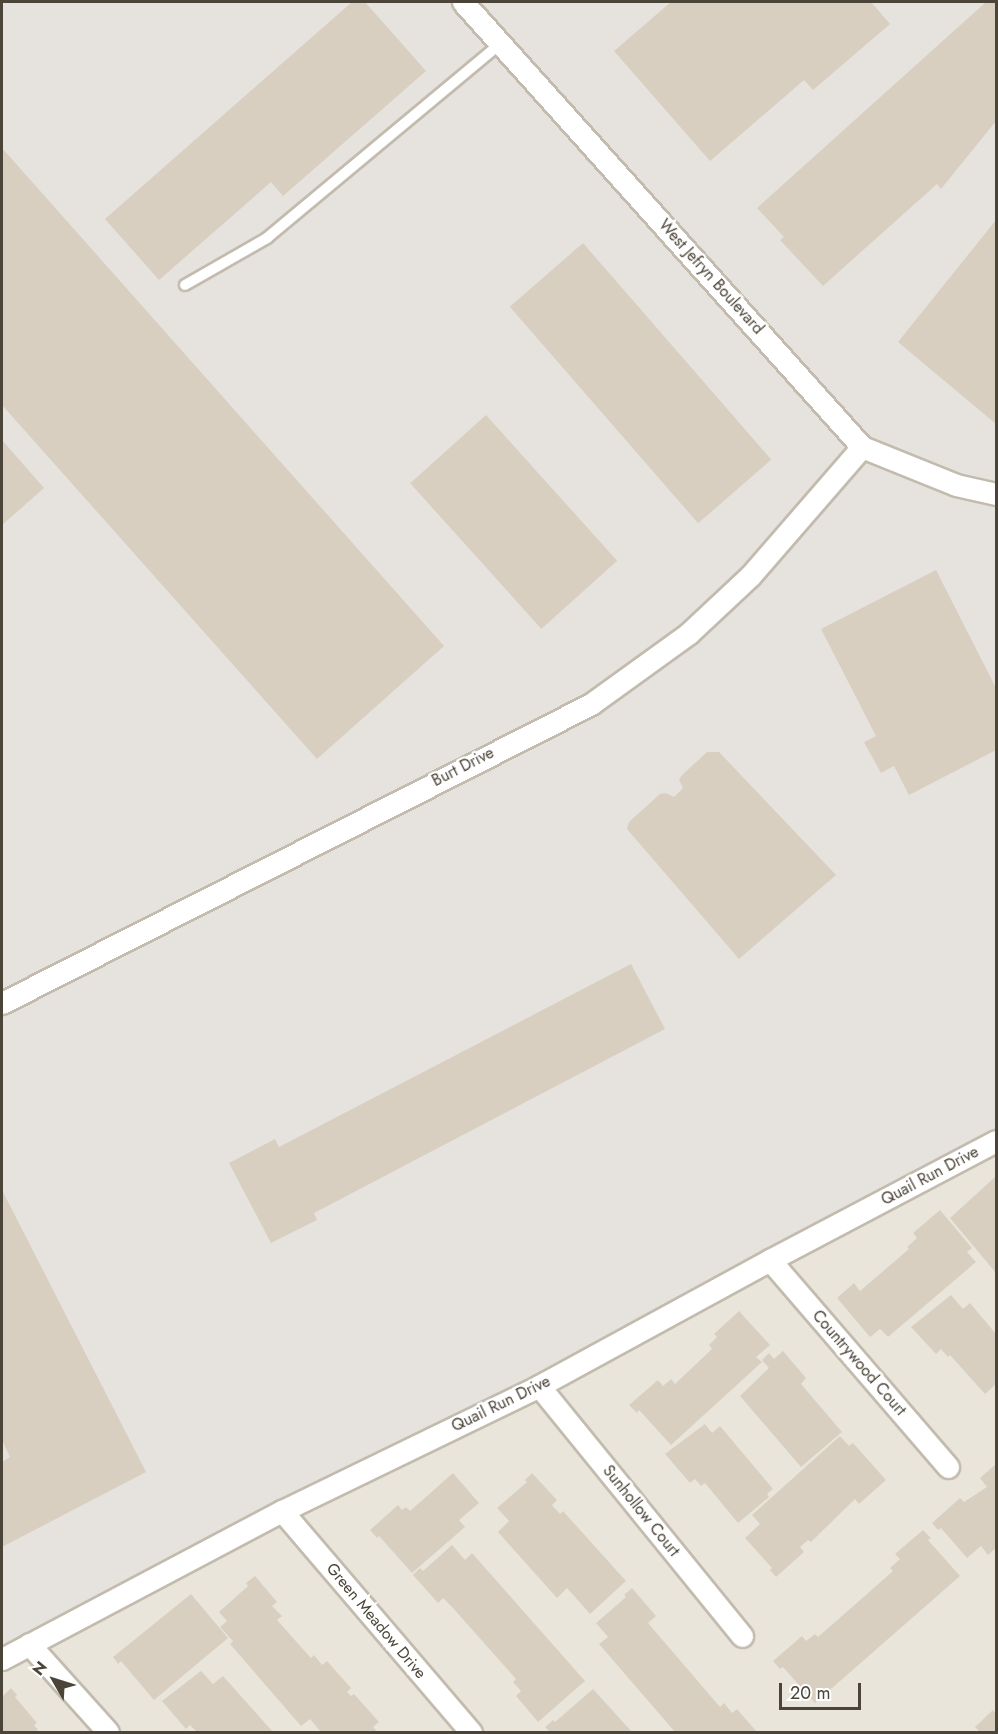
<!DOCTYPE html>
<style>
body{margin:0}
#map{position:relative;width:998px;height:1734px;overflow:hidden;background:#f6f3ec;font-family:Jost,sans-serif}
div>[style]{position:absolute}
.residential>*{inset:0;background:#eae5da}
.industrial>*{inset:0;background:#e6e2dd}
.building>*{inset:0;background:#d8cfc1;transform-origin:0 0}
.roads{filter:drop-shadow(2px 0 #c2bbae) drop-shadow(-2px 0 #c2bbae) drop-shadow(0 2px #c2bbae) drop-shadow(0 -2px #c2bbae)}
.lane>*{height:10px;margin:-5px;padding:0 5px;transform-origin:5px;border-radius:5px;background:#fff}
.street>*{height:21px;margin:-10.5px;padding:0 10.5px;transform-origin:10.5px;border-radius:10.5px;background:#fff}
span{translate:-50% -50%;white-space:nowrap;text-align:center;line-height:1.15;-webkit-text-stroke:4.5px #fff;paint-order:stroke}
.street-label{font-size:16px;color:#4b4439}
.frame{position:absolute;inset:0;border:3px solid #4b4439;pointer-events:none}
.north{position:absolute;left:24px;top:1650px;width:60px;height:60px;-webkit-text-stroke:4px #fff;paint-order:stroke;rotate:309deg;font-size:16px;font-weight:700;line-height:24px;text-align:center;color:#4b4439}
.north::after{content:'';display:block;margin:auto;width:21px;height:27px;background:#4b4439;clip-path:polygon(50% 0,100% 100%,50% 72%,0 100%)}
.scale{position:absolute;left:779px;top:1683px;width:82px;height:27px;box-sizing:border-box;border:3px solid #4b4439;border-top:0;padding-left:8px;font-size:18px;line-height:21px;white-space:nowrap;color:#4b4439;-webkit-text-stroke:4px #fff;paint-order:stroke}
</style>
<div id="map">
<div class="residential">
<div style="clip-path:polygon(996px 1141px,996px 1732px,2px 1732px,2px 1659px)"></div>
</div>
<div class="industrial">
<div style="clip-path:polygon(2px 2px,996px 2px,996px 1141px,2px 1659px)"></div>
</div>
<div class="building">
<div style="clip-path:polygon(352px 2px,365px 2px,426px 71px,283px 196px,271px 182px,159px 280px,105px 219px)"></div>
<div style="clip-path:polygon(671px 2px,871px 2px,890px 24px,813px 90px,804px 80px,710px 161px,614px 51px)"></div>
<div style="clip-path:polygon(986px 2px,996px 2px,996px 121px,941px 189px,937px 184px,823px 286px,780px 240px,784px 237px,757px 208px)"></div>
<div style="clip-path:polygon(2px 148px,444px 646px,317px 759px,2px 405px)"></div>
<div style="clip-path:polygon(996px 220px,996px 424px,898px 342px)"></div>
<div style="left:583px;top:243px;width:287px;height:97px;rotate:49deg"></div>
<div style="left:486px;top:415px;width:196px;height:102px;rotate:48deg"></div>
<div style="clip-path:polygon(2px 440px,44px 488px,2px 525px)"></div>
<div style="clip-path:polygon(936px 570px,996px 688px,996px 750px,909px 795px,894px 766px,881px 773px,864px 742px,876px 736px,821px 629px)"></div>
<div style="clip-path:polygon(707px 752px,719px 752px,836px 875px,739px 959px,627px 829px,629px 822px,660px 794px,666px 793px,674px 797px,683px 788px,679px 780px,682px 775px)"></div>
<div style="clip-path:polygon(631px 964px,665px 1029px,314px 1213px,317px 1220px,271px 1243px,229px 1163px,275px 1139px,279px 1147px)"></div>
<div style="clip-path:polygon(995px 1177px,996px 1178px,996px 1273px,950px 1218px)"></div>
<div style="clip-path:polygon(2px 1190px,146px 1472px,2px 1547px,2px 1462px,10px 1457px,2px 1440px)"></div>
<div style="clip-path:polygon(940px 1210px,972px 1248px,967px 1252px,976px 1262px,888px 1337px,880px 1329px,870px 1337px,837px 1298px,854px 1283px,860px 1291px,909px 1249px,907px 1247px,917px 1238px,913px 1233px)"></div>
<div style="clip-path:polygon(951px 1295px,963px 1309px,970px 1303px,996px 1334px,996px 1384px,985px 1394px,950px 1355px,948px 1357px,941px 1349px,936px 1354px,911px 1327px)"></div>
<div style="clip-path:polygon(739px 1311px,770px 1345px,756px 1357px,762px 1362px,671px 1445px,639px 1410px,637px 1413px,629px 1405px,658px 1380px,663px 1386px,671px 1379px,675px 1384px,712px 1349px,709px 1345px,717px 1337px,714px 1334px)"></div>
<div style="clip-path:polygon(783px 1351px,806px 1378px,801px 1384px,842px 1432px,801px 1467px,740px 1396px,769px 1368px,762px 1360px,769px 1353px,774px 1359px)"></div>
<div style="clip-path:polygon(705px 1424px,712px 1433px,720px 1426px,773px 1489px,767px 1494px,769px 1497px,738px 1523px,705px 1483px,701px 1486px,695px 1479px,690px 1483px,665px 1454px)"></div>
<div style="clip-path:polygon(840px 1436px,849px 1446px,853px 1443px,886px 1480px,859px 1504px,855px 1499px,811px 1542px,808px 1540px,800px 1547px,804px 1552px,776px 1577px,770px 1570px,772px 1568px,745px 1538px,760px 1524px,752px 1515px)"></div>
<div style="clip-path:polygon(996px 1464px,996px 1548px,988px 1555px,981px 1546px,967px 1558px,941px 1528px,938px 1530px,932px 1523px,960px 1498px,964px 1502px,987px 1487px,980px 1478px)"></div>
<div style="clip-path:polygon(453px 1473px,479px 1503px,459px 1520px,465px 1527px,412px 1573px,379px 1536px,377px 1538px,370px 1530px,398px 1505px,402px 1510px,406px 1507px,410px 1511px)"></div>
<div style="clip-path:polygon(532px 1473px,557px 1500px,552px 1505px,560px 1514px,563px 1511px,626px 1581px,590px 1614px,567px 1588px,557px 1598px,498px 1532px,509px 1521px,497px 1508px,527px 1482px,525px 1480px)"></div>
<div style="clip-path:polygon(923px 1530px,931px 1538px,928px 1540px,960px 1576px,815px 1703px,783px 1667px,780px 1669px,773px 1661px,802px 1636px,806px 1641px,815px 1634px,818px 1637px,893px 1571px,890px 1568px,900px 1559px,895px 1554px)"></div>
<div style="clip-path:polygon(452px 1545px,465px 1560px,472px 1553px,585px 1681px,538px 1722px,516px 1696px,521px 1691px,513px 1682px,516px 1679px,452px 1607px,443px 1598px,438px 1603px,413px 1575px,420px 1568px,423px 1571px)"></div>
<div style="clip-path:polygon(255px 1576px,277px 1602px,272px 1606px,282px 1616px,277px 1620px,311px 1658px,314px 1655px,322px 1665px,327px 1661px,351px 1688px,347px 1692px,351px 1696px,354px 1694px,379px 1722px,373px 1727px,378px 1732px,319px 1732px,320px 1731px,310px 1719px,301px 1726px,230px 1644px,233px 1641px,220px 1627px,227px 1621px,219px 1612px,248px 1586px,246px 1583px)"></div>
<div style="clip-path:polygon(632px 1588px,656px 1616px,648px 1623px,720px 1707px,724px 1703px,732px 1713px,737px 1709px,757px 1732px,675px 1732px,599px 1644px,608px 1637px,596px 1623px,626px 1597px,624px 1595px)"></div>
<div style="clip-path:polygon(191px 1594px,228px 1638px,154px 1700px,121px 1661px,118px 1664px,113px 1657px)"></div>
<div style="clip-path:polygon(201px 1671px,213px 1684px,223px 1676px,273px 1732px,197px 1732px,190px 1725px,186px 1729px,162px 1701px)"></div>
<div style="clip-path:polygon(11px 1688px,17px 1695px,15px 1697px,37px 1723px,34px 1725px,38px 1730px,35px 1732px,2px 1732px,2px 1697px)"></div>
<div style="clip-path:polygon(593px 1689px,632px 1732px,550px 1732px,545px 1727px,553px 1720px,555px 1722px)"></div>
<div style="clip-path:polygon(993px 1710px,996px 1714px,996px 1732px,980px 1732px,975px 1727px)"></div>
</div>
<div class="roads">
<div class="lane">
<div style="left:185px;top:285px;width:95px;rotate:-29.8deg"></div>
<div style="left:267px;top:238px;width:303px;rotate:-39.8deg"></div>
</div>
<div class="street">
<div style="left:463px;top:2px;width:598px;rotate:48.12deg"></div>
<div style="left:862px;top:447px;width:101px;rotate:22deg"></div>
<div style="left:956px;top:485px;width:41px;rotate:12.7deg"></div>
<div style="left:2px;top:1003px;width:661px;rotate:-26.91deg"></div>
<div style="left:591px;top:704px;width:120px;rotate:-35.8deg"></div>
<div style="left:688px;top:634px;width:86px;rotate:-43.1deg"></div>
<div style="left:751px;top:575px;width:169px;rotate:-49.1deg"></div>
<div style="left:770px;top:1260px;width:273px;rotate:49.3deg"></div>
<div style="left:539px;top:1386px;width:322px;rotate:50.9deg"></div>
<div style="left:282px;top:1511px;width:291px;rotate:49.5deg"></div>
<div style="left:29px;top:1644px;width:118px;rotate:48.1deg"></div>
<div style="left:2px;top:1659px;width:317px;rotate:-27.9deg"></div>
<div style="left:282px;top:1511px;width:286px;rotate:-25.9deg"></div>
<div style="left:539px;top:1386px;width:263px;rotate:-28.6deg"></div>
<div style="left:770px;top:1260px;width:255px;rotate:-27.8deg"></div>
</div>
</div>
<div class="street-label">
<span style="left:711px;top:277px;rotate:48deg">West Jefryn Boulevard</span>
<span style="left:463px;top:767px;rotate:-27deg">Burt Drive</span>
<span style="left:930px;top:1176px;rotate:-28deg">Quail Run Drive</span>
<span style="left:859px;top:1363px;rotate:49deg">Countrywood Court</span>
<span style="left:501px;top:1404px;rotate:-26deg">Quail Run Drive</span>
<span style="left:641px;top:1511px;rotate:51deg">Sunhollow Court</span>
<span style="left:376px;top:1621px;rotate:50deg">Green Meadow Drive</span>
</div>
<div class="frame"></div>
<div class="north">N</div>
<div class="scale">20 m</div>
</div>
